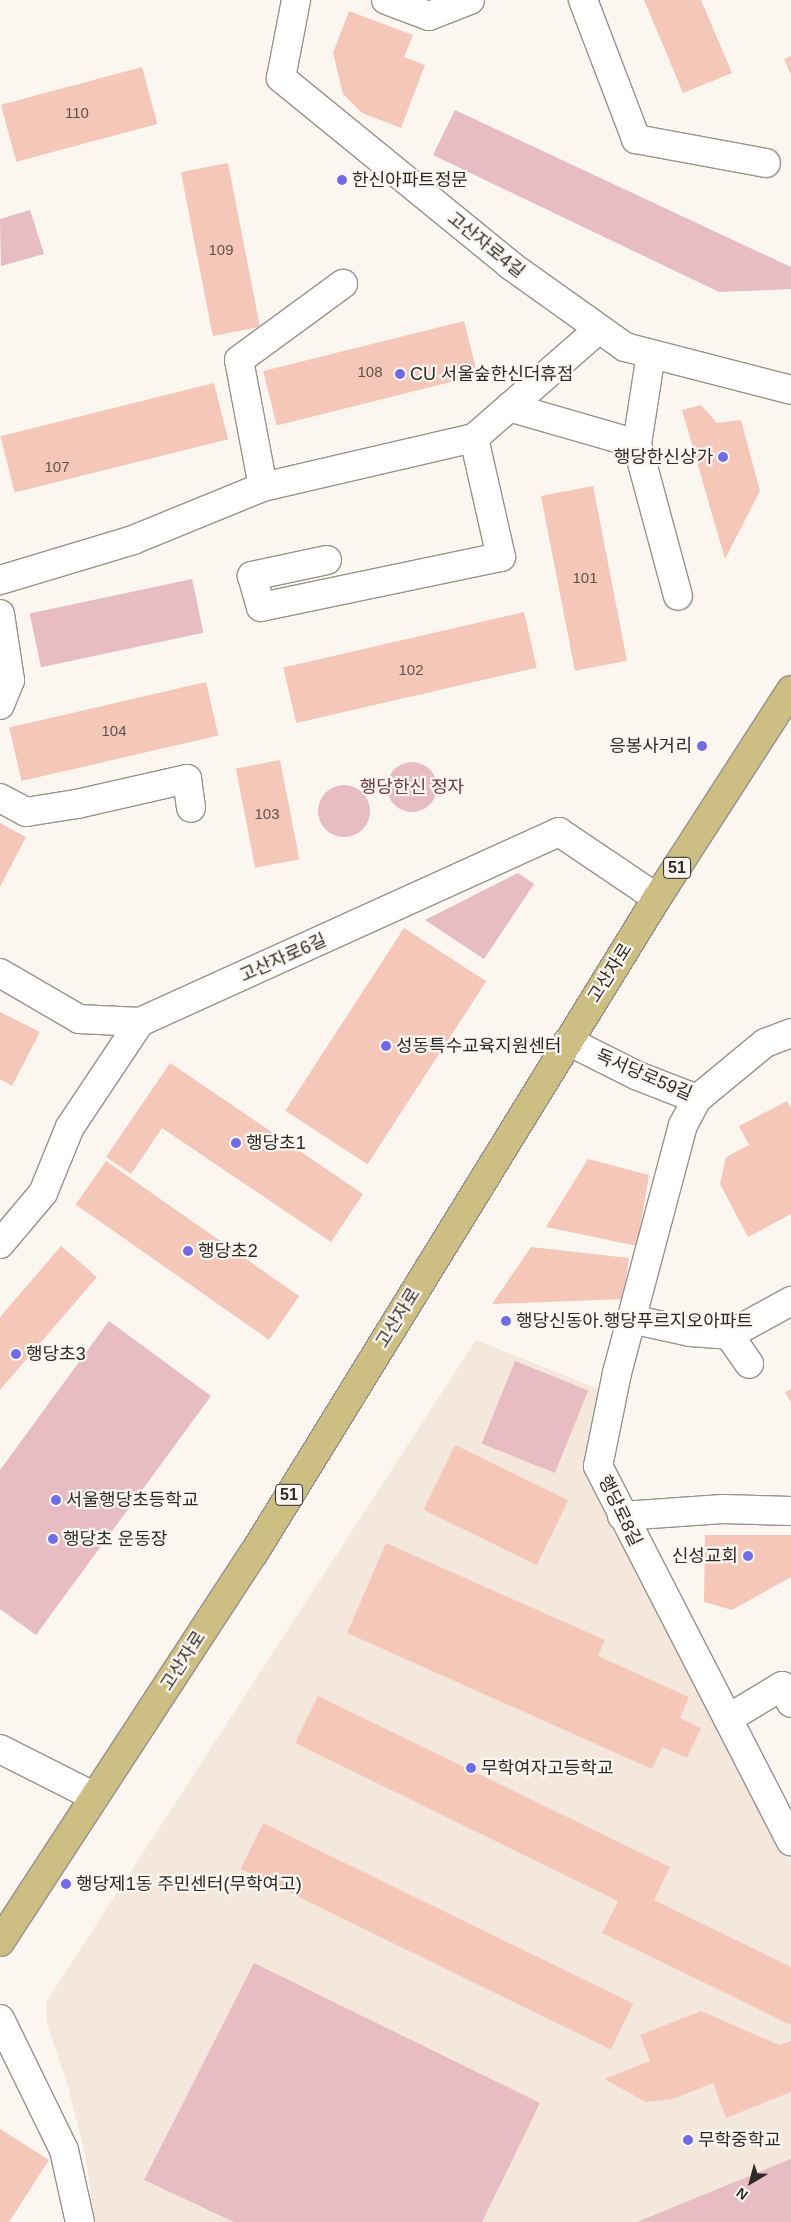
<!DOCTYPE html>
<meta charset="utf-8">
<style>
body{margin:0}
#map{position:relative;width:791px;height:2222px;overflow:hidden;background:#fcf6f0;font-family:Arial,"Noto Sans KR",sans-serif}
div>[style]{position:absolute}
.built>*{inset:0;background:#f4e8dc}
.green>*{inset:0;background:#e7bcc2;transform-origin:0 0}
.round{border-radius:50%}
.building>*{inset:0;background:#f5c7b9;transform-origin:0 0}
.roads{filter:drop-shadow(1px 0 #98928d) drop-shadow(-1px 0 #98928d) drop-shadow(0 1px #98928d) drop-shadow(0 -1px #98928d)}
.minor>*{height:28px;margin:-14px;padding:0 14px;transform-origin:14px;border-radius:14px;background:#fff}
.major>*{height:28px;margin:-14px;padding:0 14px;transform-origin:14px;border-radius:14px;background:#cdbf83}
.dots>*{width:14px;height:14px;translate:-50% -50%;box-sizing:border-box;border:2px solid #fcf6f0;border-radius:50%}
span{translate:-50% -50%;white-space:nowrap;text-align:center;line-height:1.15;-webkit-text-stroke:4.5px #fcf6f0;paint-order:stroke}
.number-label{font-size:15px;color:#5f524d}
.number-label span{-webkit-text-stroke-width:0}
.shield-label span{padding:1px 4px;background:#fcf6f0;border:1px solid;border-radius:4px;-webkit-text-stroke-width:0}
.shield-label{font-size:16px;color:#2d2b29;font-weight:700}
.poi-label{font-size:18px;color:#2d2b29}
.left{translate:0 -50%;text-align:left}
.right{translate:-100% -50%;text-align:right}
.street-label{font-size:18px;color:#2d2b29}
.park-label{font-size:18px;color:#723542}
.north{position:absolute;left:726px;top:2157px;width:50px;height:50px;-webkit-text-stroke:4px #fcf6f0;paint-order:stroke;rotate:217deg;font-size:14px;font-weight:700;line-height:20px;text-align:center;color:#2d2b29}
.north::after{content:'';display:block;margin:auto;width:18px;height:22px;background:#2d2b29;clip-path:polygon(50% 0,100% 100%,50% 72%,0 100%)}
</style>
<div id="map">
<div class="built">
<div style="clip-path:polygon(476px 1340px,606px 1392px,589px 1466px,791px 1862px,791px 2222px,95px 2222px,85px 2154px,68px 2086px,47px 2024px,46px 2002px)"></div>
</div>
<div class="green">
<div style="clip-path:polygon(455px 110px,791px 267px,791px 289px,719px 292px,433px 155px)"></div>
<div style="clip-path:polygon(30px 210px,44px 254px,1px 266px,0 219px)"></div>
<div style="left:192px;top:579px;width:55px;height:166px;rotate:78deg"></div>
<div class="round" style="left:387px;top:762px;width:50px;height:50px"></div>
<div class="round" style="left:318px;top:785px;width:52px;height:52px"></div>
<div style="clip-path:polygon(518px 873px,534px 884px,484px 959px,425px 920px)"></div>
<div style="clip-path:polygon(109px 1321px,211px 1396px,36px 1635px,0 1609px,0 1470px)"></div>
<div style="left:515px;top:1361px;width:79px;height:89px;rotate:22deg"></div>
<div style="clip-path:polygon(254px 1963px,540px 2103px,482px 2222px,234px 2222px,144px 2180px)"></div>
<div style="clip-path:polygon(791px 2159px,791px 2222px,637px 2222px)"></div>
</div>
<div class="building">
<div style="clip-path:polygon(644px 0,701px 0,732px 73px,683px 93px)"></div>
<div style="clip-path:polygon(349px 11px,413px 35px,404px 57px,425px 65px,401px 128px,362px 113px,343px 94px,333px 53px)"></div>
<div style="clip-path:polygon(791px 56px,791px 75px,784px 59px)"></div>
<div style="left:142px;top:67px;width:59px;height:146px;rotate:75deg"></div>
<div style="left:228px;top:163px;width:167px;height:48px;rotate:79deg"></div>
<div style="left:464px;top:321px;width:56px;height:207px;rotate:76deg"></div>
<div style="left:214px;top:383px;width:58px;height:220px;rotate:76deg"></div>
<div style="clip-path:polygon(701px 405px,717px 423px,741px 420px,760px 491px,725px 559px,682px 410px)"></div>
<div style="left:593px;top:486px;width:178px;height:53px;rotate:79deg"></div>
<div style="left:524px;top:612px;width:57px;height:247px;rotate:77deg"></div>
<div style="left:206px;top:682px;width:55px;height:202px;rotate:77deg"></div>
<div style="left:280px;top:760px;width:101px;height:45px;rotate:79deg"></div>
<div style="clip-path:polygon(0 823px,26px 837px,0 887px)"></div>
<div style="left:404px;top:928px;width:98px;height:218px;rotate:33deg"></div>
<div style="clip-path:polygon(0 1012px,40px 1032px,12px 1086px,0 1079px)"></div>
<div style="clip-path:polygon(170px 1063px,363px 1194px,331px 1242px,162px 1128px,131px 1174px,106px 1157px)"></div>
<div style="clip-path:polygon(787px 1101px,791px 1108px,791px 1214px,748px 1237px,720px 1184px,726px 1157px,749px 1145px,739px 1126px)"></div>
<div style="clip-path:polygon(588px 1159px,649px 1175px,637px 1246px,546px 1227px)"></div>
<div style="left:106px;top:1161px;width:236px;height:53px;rotate:35deg"></div>
<div style="clip-path:polygon(61px 1246px,97px 1277px,0 1390px,0 1317px)"></div>
<div style="clip-path:polygon(531px 1247px,629px 1258px,623px 1299px,492px 1304px)"></div>
<div style="clip-path:polygon(791px 1389px,791px 1403px,785px 1392px)"></div>
<div style="left:455px;top:1445px;width:126px;height:72px;rotate:26deg"></div>
<div style="clip-path:polygon(705px 1535px,791px 1535px,791px 1577px,732px 1610px,704px 1602px)"></div>
<div style="clip-path:polygon(386px 1543px,605px 1640px,598px 1656px,689px 1697px,680px 1718px,701px 1728px,687px 1758px,662px 1747px,652px 1769px,347px 1633px)"></div>
<div style="clip-path:polygon(318px 1696px,670px 1867px,654px 1900px,791px 1967px,791px 2025px,602px 1933px,618px 1901px,295px 1743px)"></div>
<div style="left:263px;top:1823px;width:412px;height:51px;rotate:26deg"></div>
<div style="clip-path:polygon(701px 2011px,779px 2045px,791px 2041px,791px 2092px,726px 2118px,713px 2083px,673px 2099px,646px 2102px,604px 2079px,650px 2061px,640px 2035px)"></div>
<div style="clip-path:polygon(0 2129px,49px 2160px,9px 2222px,0 2222px)"></div>
</div>
<div class="roads">
<div class="minor">
<div style="left:296px;top:0;width:79px;rotate:100.9deg"></div>
<div style="left:281px;top:78px;width:296px;rotate:39.2deg"></div>
<div style="left:510px;top:265px;width:141px;rotate:35.5deg"></div>
<div style="left:625px;top:347px;width:171px;rotate:14.5deg"></div>
<div style="left:386px;top:0;width:46px;rotate:20.4deg"></div>
<div style="left:429px;top:16px;width:44px;rotate:-21.3deg"></div>
<div style="left:583px;top:0;width:149px;rotate:69.1deg"></div>
<div style="left:636px;top:139px;width:132px;rotate:10.5deg"></div>
<div style="left:509px;top:407px;width:133px;rotate:16.1deg"></div>
<div style="left:637px;top:444px;width:91px;rotate:-81.2deg"></div>
<div style="left:637px;top:444px;width:157px;rotate:74.9deg"></div>
<div style="left:263px;top:487px;width:129px;rotate:-100.7deg"></div>
<div style="left:239px;top:360px;width:129px;rotate:-36.2deg"></div>
<div style="left:327px;top:560px;width:77px;rotate:168deg"></div>
<div style="left:252px;top:576px;width:32px;rotate:74deg"></div>
<div style="left:261px;top:607px;width:245px;rotate:-11.8deg"></div>
<div style="left:501px;top:557px;width:122px;rotate:-102.8deg"></div>
<div style="left:0;top:580px;width:139px;rotate:-16.7deg"></div>
<div style="left:133px;top:540px;width:140px;rotate:-22.2deg"></div>
<div style="left:263px;top:487px;width:217px;rotate:-13.1deg"></div>
<div style="left:474px;top:438px;width:164px;rotate:-41.1deg"></div>
<div style="left:0;top:614px;width:67px;rotate:81.4deg"></div>
<div style="left:10px;top:680px;width:27px;rotate:112deg"></div>
<div style="left:0;top:798px;width:30px;rotate:28deg"></div>
<div style="left:26px;top:812px;width:52px;rotate:-8.9deg"></div>
<div style="left:77px;top:804px;width:113px;rotate:-12.8deg"></div>
<div style="left:187px;top:779px;width:29px;rotate:82deg"></div>
<div style="left:0;top:973px;width:91px;rotate:30.2deg"></div>
<div style="left:79px;top:1019px;width:61px;rotate:2.8deg"></div>
<div style="left:568px;top:1041px;width:78px;rotate:26.6deg"></div>
<div style="left:638px;top:1076px;width:63px;rotate:21.3deg"></div>
<div style="left:697px;top:1099px;width:88px;rotate:-39.5deg"></div>
<div style="left:765px;top:1043px;width:28px;rotate:-21deg"></div>
<div style="left:697px;top:1099px;width:30px;rotate:118deg"></div>
<div style="left:683px;top:1125px;width:257px;rotate:104.9deg"></div>
<div style="left:617px;top:1373px;width:95px;rotate:101.5deg"></div>
<div style="left:598px;top:1466px;width:422px;rotate:62.8deg"></div>
<div style="left:0;top:1244px;width:67px;rotate:-49.9deg"></div>
<div style="left:43px;top:1193px;width:71px;rotate:-67.8deg"></div>
<div style="left:70px;top:1127px;width:126px;rotate:-56.3deg"></div>
<div style="left:140px;top:1022px;width:460px;rotate:-24.4deg"></div>
<div style="left:559px;top:832px;width:118px;rotate:34deg"></div>
<div style="left:631px;top:1319px;width:60px;rotate:12.4deg"></div>
<div style="left:690px;top:1332px;width:39px;rotate:4deg"></div>
<div style="left:729px;top:1335px;width:71px;rotate:-28.7deg"></div>
<div style="left:729px;top:1335px;width:35px;rotate:55deg"></div>
<div style="left:622px;top:1516px;width:101px;rotate:-4deg"></div>
<div style="left:723px;top:1509px;width:68px;rotate:1.7deg"></div>
<div style="left:729px;top:1718px;width:62px;rotate:-31.1deg"></div>
<div style="left:782px;top:1686px;width:19px;rotate:62deg"></div>
<div style="left:0;top:1749px;width:106px;rotate:26.8deg"></div>
<div style="left:0;top:2019px;width:146px;rotate:64deg"></div>
<div style="left:64px;top:2150px;width:74px;rotate:77.5deg"></div>
</div>
<div class="major">
<div style="left:0;top:1942px;width:465px;rotate:-56.9deg"></div>
<div style="left:254px;top:1553px;width:769px;rotate:-58.4deg"></div>
<div style="left:657px;top:898px;width:247px;rotate:-57.2deg"></div>
</div>
</div>
<div class="dots">
<div style="left:342px;top:180px;background:#706ce7"></div>
<div style="left:400px;top:374px;background:#706ce7"></div>
<div style="left:723px;top:457px;background:#706ce7"></div>
<div style="left:702px;top:746px;background:#706ce7"></div>
<div style="left:386px;top:1046px;background:#706ce7"></div>
<div style="left:236px;top:1143px;background:#706ce7"></div>
<div style="left:188px;top:1251px;background:#706ce7"></div>
<div style="left:506px;top:1321px;background:#706ce7"></div>
<div style="left:16px;top:1354px;background:#706ce7"></div>
<div style="left:56px;top:1500px;background:#706ce7"></div>
<div style="left:53px;top:1539px;background:#706ce7"></div>
<div style="left:748px;top:1556px;background:#706ce7"></div>
<div style="left:471px;top:1768px;background:#706ce7"></div>
<div style="left:66px;top:1884px;background:#706ce7"></div>
<div style="left:688px;top:2140px;background:#706ce7"></div>
</div>
<div class="number-label">
<span style="left:77px;top:113px">110</span>
<span style="left:221px;top:250px">109</span>
<span style="left:370px;top:372px">108</span>
<span style="left:57px;top:467px">107</span>
<span style="left:585px;top:578px">101</span>
<span style="left:411px;top:670px">102</span>
<span style="left:114px;top:731px">104</span>
<span style="left:267px;top:814px">103</span>
</div>
<div class="shield-label">
<span style="left:677px;top:868px">51</span>
<span style="left:289px;top:1495px">51</span>
</div>
<div class="poi-label">
<span class="left" style="left:352px;top:180px">한신아파트정문</span>
<span class="left" style="left:410px;top:374px">CU 서울숲한신더휴점</span>
<span class="right" style="left:713px;top:457px">행당한신상가</span>
<span class="right" style="left:692px;top:746px">응봉사거리</span>
<span class="left" style="left:396px;top:1046px">성동특수교육지원센터</span>
<span class="left" style="left:246px;top:1143px">행당초1</span>
<span class="left" style="left:198px;top:1251px">행당초2</span>
<span class="left" style="left:516px;top:1321px">행당신동아.행당푸르지오아파트</span>
<span class="left" style="left:26px;top:1354px">행당초3</span>
<span class="left" style="left:66px;top:1500px">서울행당초등학교</span>
<span class="left" style="left:63px;top:1539px">행당초 운동장</span>
<span class="right" style="left:738px;top:1556px">신성교회</span>
<span class="left" style="left:481px;top:1768px">무학여자고등학교</span>
<span class="left" style="left:76px;top:1884px">행당제1동 주민센터(무학여고)</span>
<span class="left" style="left:698px;top:2140px">무학중학교</span>
</div>
<div class="street-label">
<span style="left:486px;top:245px;rotate:39deg">고산자로4길</span>
<span style="left:283px;top:958px;rotate:-24deg">고산자로6길</span>
<span style="left:610px;top:973px;rotate:-58deg">고산자로</span>
<span style="left:644px;top:1075px;rotate:23deg">독서당로59길</span>
<span style="left:398px;top:1318px;rotate:-58deg">고산자로</span>
<span style="left:620px;top:1511px;rotate:64deg">행당로8길</span>
<span style="left:183px;top:1661px;rotate:-57deg">고산자로</span>
</div>
<div class="park-label">
<span style="left:412px;top:787px">행당한신 정자</span>
</div>
<div class="north">N</div>
</div>
